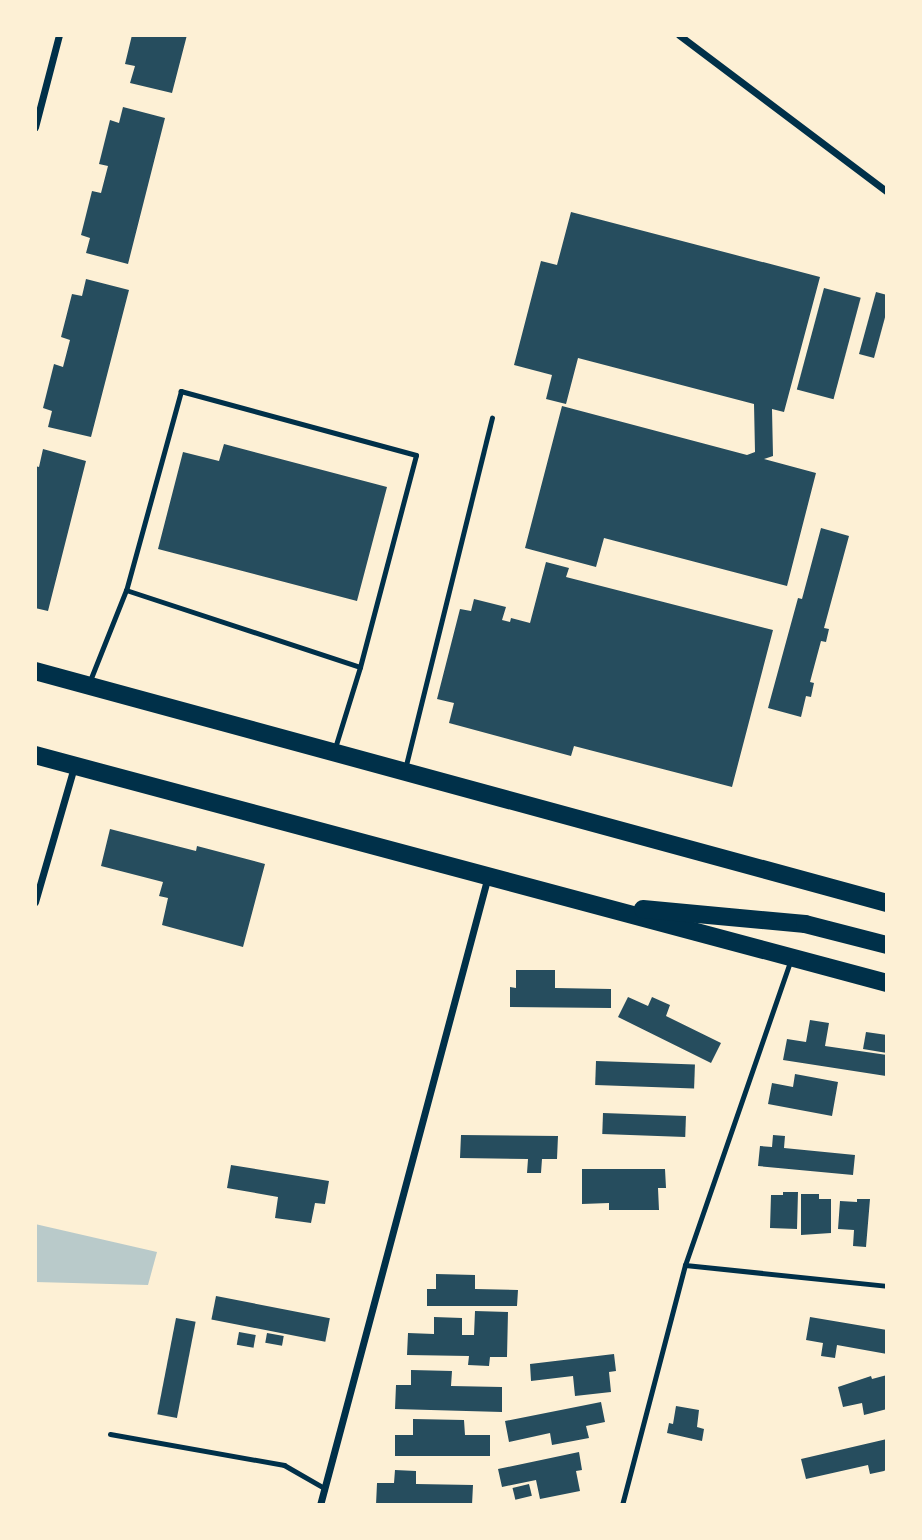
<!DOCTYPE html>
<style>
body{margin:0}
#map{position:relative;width:922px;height:1540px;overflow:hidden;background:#fdf0d5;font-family:"IBM Plex Serif",serif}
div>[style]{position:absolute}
.green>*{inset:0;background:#b9caca}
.building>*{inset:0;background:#264d5e;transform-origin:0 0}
.service>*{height:5px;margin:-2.5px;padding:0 2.5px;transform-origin:2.5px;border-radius:2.5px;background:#003049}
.minor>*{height:7px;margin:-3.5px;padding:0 3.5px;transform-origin:3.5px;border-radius:3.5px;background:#003049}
.primary>*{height:18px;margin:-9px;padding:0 9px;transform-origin:9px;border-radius:9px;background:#003049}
span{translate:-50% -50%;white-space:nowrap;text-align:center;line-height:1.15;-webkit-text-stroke:5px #fdf0d5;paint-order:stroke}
.frame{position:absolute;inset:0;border:37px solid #fdf0d5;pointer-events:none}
</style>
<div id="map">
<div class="green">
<div style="clip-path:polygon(35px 1224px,157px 1252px,148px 1285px,35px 1282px)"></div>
</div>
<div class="building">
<div style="clip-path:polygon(132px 35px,187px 35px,172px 93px,130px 83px,135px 66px,125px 64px)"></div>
<div style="clip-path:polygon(123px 107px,165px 118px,128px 264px,86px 253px,90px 238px,81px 235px,92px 191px,101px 193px,108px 166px,99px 164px,110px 120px,119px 123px)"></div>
<div style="clip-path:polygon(571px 212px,820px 277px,784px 412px,772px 409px,773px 456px,764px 459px,816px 473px,787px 586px,604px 538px,596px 567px,525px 548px,562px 406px,747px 455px,755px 452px,754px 404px,578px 358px,566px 404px,546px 399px,552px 375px,514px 365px,541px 261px,557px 265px)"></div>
<div style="clip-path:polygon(86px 279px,129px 290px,91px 437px,48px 427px,52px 411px,43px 408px,54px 364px,63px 367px,70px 340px,61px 337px,72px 294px,82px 296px)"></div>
<div style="left:824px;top:288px;width:38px;height:105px;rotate:15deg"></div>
<div style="clip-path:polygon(876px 292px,887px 295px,887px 310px,874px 358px,859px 354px)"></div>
<div style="clip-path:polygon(224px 444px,387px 487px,357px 601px,158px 549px,183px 452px,219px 461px)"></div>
<div style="clip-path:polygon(43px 449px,86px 461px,48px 611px,35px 608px,35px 466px,39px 467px)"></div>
<div style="clip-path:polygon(821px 528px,849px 536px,824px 628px,829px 629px,826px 642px,821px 641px,810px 682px,814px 683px,811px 697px,806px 696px,801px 717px,768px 708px,798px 598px,802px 599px)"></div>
<div style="clip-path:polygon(546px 562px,569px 568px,566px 577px,773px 630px,732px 787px,574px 746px,571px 756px,449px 723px,454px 703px,437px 699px,460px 609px,471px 611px,474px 599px,506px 607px,502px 620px,510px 622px,511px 618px,530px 623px)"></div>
<div style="clip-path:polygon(110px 829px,196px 851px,197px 846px,265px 864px,243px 947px,162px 925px,168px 898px,159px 896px,163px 882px,101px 866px)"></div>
<div style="clip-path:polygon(516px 970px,555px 970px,555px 988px,611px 989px,611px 1008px,510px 1007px,510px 987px,516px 988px)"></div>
<div style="clip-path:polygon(628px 997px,648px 1006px,652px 997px,670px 1005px,666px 1016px,721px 1043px,711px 1063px,618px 1017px)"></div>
<div style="clip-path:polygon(810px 1020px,829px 1023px,825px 1046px,887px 1055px,886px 1076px,783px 1060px,787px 1039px,806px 1042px)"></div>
<div style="clip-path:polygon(866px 1032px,887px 1035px,887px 1053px,863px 1049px)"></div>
<div style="left:596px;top:1061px;width:99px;height:24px;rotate:2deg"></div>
<div style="clip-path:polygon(795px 1074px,838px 1082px,832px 1116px,768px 1104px,772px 1083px,793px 1087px)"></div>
<div style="left:603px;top:1113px;width:83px;height:21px;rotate:2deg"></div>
<div style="clip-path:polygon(461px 1135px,558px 1136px,557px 1159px,542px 1159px,541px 1173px,527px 1173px,528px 1159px,460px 1158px)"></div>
<div style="clip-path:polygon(773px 1135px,785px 1136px,784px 1148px,855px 1155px,853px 1175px,758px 1166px,760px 1146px,772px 1147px)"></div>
<div style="clip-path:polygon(231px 1165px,329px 1181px,325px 1204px,315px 1203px,311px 1223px,275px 1218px,278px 1197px,227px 1188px)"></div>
<div style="clip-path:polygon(582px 1169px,665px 1169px,666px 1188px,658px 1188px,659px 1210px,609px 1210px,609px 1203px,582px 1204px)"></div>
<div style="clip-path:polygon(783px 1192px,798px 1192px,797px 1229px,770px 1228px,771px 1195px,783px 1195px)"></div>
<div style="clip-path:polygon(801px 1194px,819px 1194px,819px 1199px,831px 1199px,831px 1233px,801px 1235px)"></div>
<div style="clip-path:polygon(857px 1199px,870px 1199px,866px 1247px,853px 1246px,854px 1230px,838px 1229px,840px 1201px,857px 1202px)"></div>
<div style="clip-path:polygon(436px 1274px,475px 1275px,475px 1289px,518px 1290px,517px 1306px,427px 1306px,427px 1289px,436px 1289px)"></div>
<div style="left:216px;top:1296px;width:116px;height:24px;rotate:11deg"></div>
<div style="clip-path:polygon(475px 1311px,508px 1312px,507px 1357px,490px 1357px,489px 1366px,468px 1365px,469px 1356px,407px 1355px,408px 1333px,434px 1334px,434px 1317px,462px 1318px,462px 1335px,474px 1335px)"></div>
<div style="clip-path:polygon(810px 1317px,887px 1330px,887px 1354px,837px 1345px,835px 1358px,821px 1356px,823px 1343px,806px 1340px)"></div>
<div style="left:176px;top:1318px;width:20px;height:98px;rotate:11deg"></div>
<div style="left:239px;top:1332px;width:17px;height:13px;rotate:10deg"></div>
<div style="left:267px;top:1333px;width:17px;height:10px;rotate:10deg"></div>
<div style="clip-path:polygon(614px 1354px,616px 1371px,609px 1372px,611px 1392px,575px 1396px,573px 1376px,531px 1381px,530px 1364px)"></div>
<div style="clip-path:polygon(411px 1370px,452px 1371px,451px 1386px,502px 1387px,502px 1412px,395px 1409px,396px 1385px,411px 1385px)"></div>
<div style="clip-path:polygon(887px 1375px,887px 1409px,864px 1415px,862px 1403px,843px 1407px,838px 1387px,871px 1376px,872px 1379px)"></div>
<div style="clip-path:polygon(601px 1402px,605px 1422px,586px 1426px,589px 1438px,552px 1445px,550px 1433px,509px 1442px,505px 1421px)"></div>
<div style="clip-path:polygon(676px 1406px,699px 1410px,697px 1427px,704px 1429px,702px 1441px,667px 1433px,669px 1423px,673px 1424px)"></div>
<div style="clip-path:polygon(413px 1419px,464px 1420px,465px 1435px,490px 1435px,490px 1456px,395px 1456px,395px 1435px,413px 1435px)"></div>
<div style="clip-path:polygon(887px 1439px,887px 1469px,884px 1471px,870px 1474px,868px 1465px,806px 1479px,801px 1459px)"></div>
<div style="clip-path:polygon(579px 1452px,582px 1470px,576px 1471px,580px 1491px,540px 1499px,536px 1480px,502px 1487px,498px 1469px)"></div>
<div style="clip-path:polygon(395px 1470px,416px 1471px,416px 1484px,473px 1485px,472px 1505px,376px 1505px,377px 1483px,394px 1483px)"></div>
<div style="left:529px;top:1484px;width:12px;height:17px;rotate:76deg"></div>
</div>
<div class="service">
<div style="left:89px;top:683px;width:100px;rotate:-68.3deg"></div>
<div style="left:126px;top:590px;width:246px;rotate:18.2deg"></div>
<div style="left:360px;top:667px;width:219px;rotate:-75.2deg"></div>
<div style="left:416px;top:455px;width:244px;rotate:-164.8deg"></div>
<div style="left:181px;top:391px;width:206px;rotate:105.4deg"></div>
<div style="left:334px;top:751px;width:88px;rotate:-72.8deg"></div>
<div style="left:405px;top:769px;width:362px;rotate:-76.1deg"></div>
<div style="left:685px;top:1265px;width:203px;rotate:5.9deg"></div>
<div style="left:110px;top:1434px;width:177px;rotate:10.1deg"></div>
<div style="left:284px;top:1465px;width:46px;rotate:29.9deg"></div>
<div style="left:622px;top:1505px;width:248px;rotate:-75.3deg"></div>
<div style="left:685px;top:1265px;width:322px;rotate:-70.9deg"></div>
</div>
<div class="minor">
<div style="left:679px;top:35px;width:261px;rotate:37deg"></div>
<div style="left:35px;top:127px;width:95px;rotate:-75.4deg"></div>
<div style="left:35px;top:902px;width:141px;rotate:-73.9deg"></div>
<div style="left:320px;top:1505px;width:651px;rotate:-75.05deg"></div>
</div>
<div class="primary">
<div style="left:35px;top:671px;width:883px;rotate:15.23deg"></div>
<div style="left:35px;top:755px;width:882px;rotate:14.98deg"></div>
<div style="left:643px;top:909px;width:163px;rotate:5.3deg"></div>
<div style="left:805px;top:924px;width:85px;rotate:14.4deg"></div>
</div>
<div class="frame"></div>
</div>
